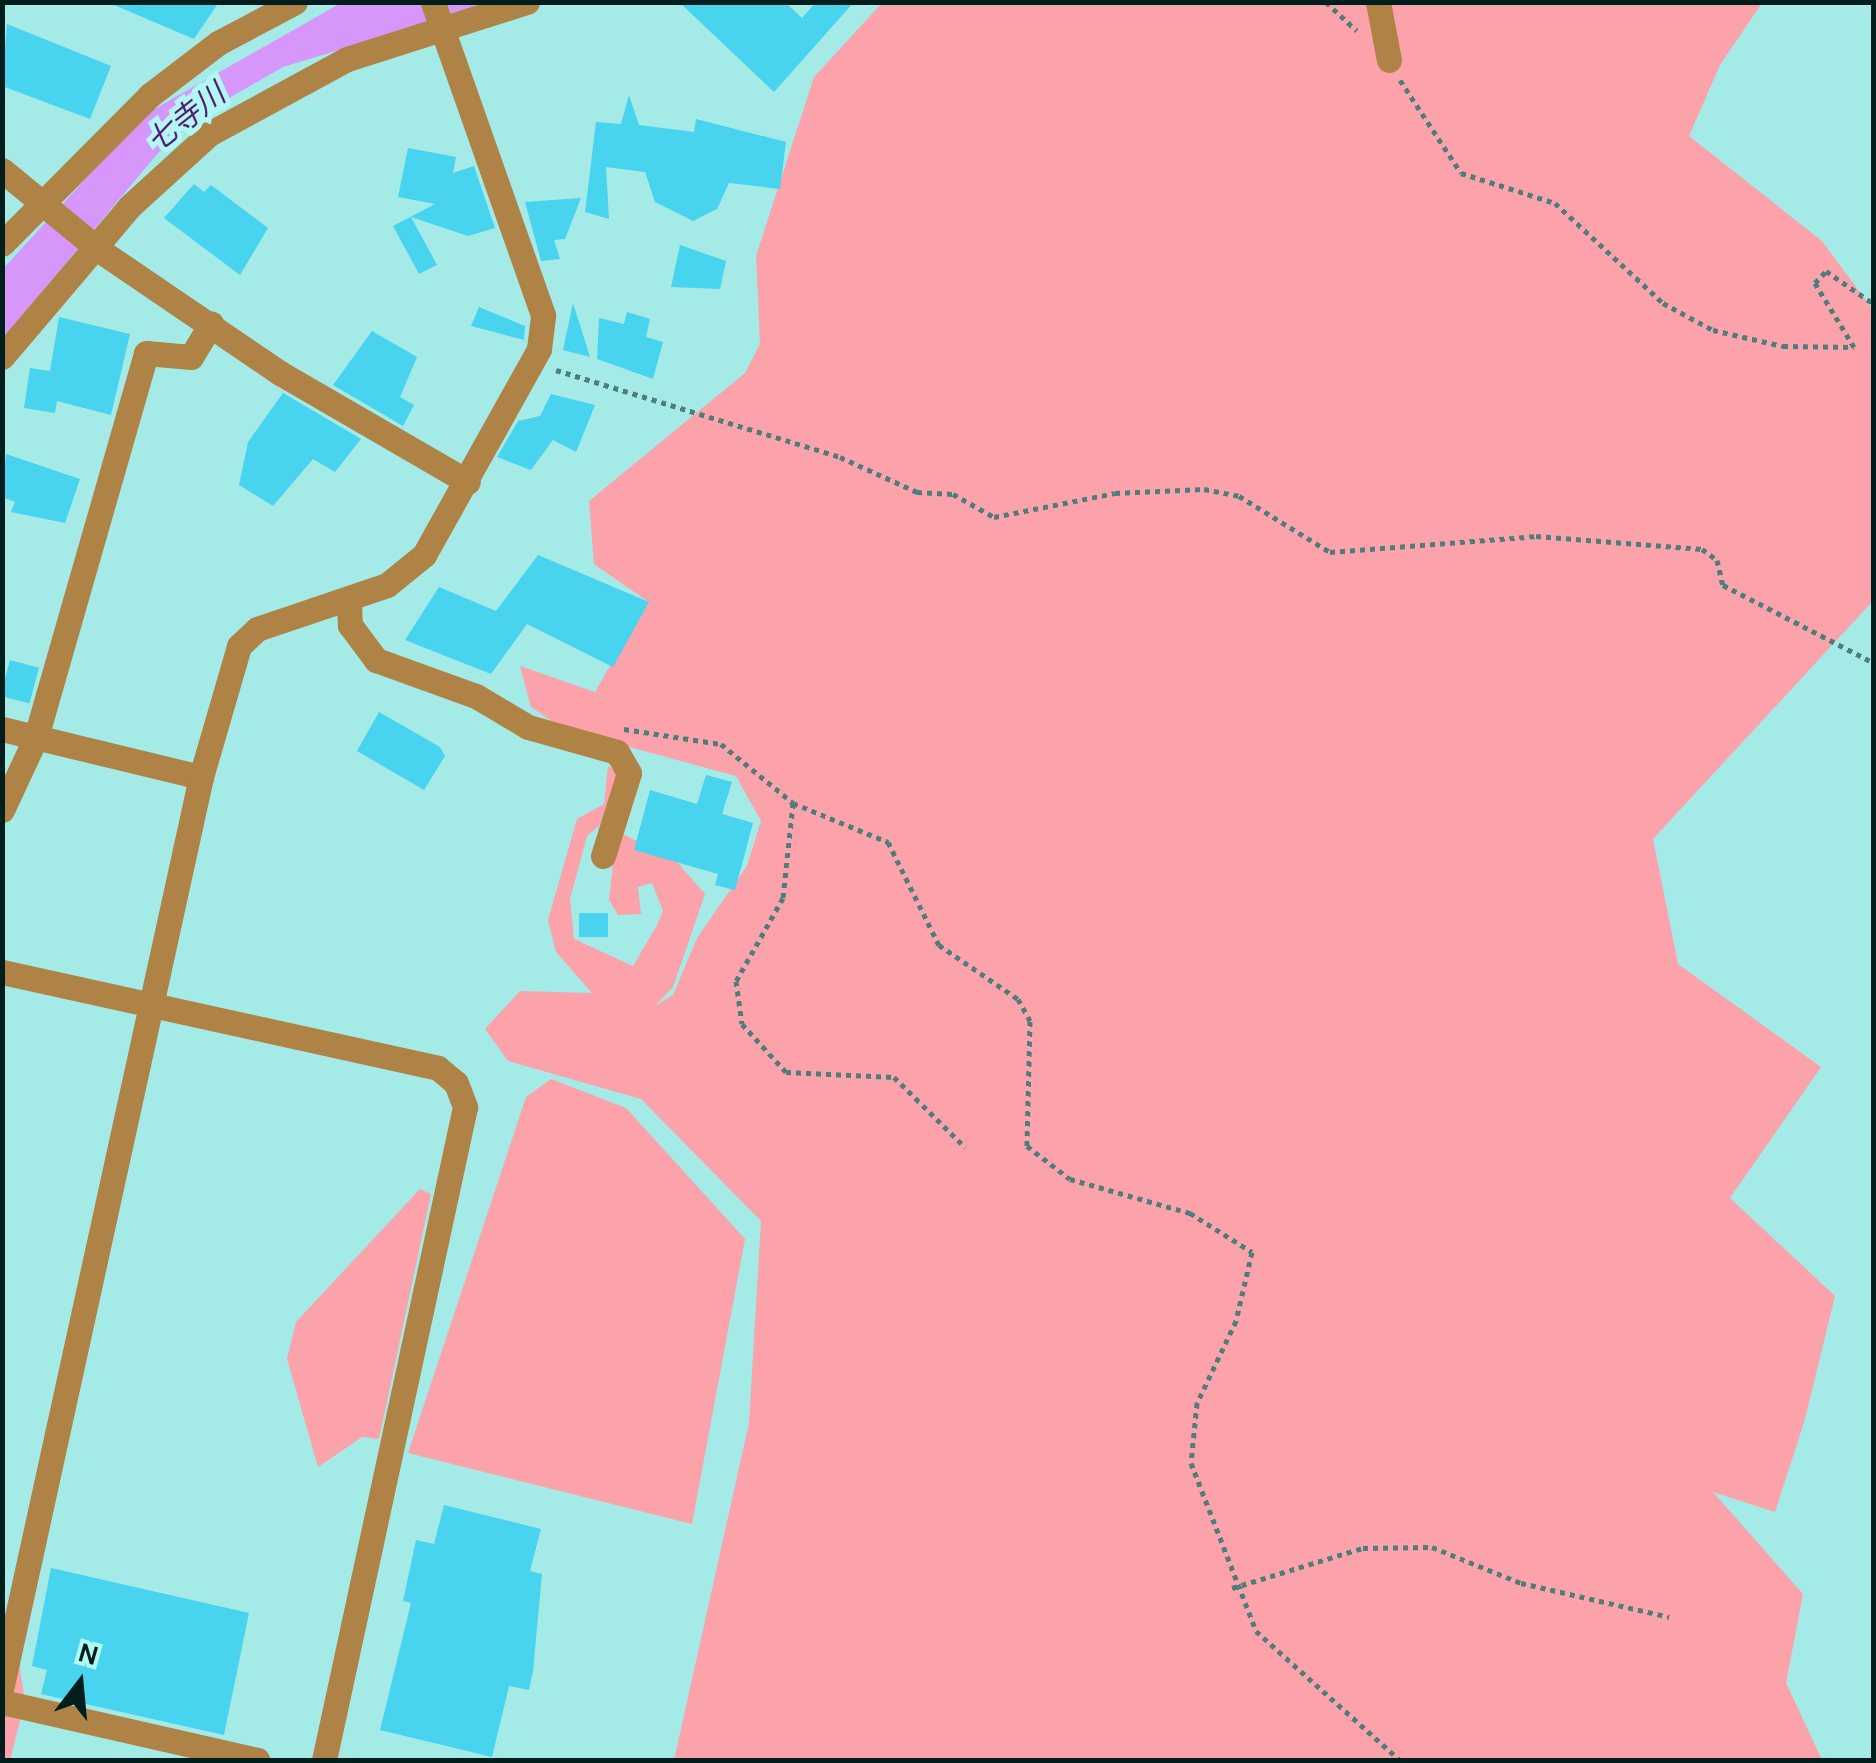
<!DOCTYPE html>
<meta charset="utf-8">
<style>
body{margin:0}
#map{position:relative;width:1876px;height:1763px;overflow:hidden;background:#a4eae7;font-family:Karla,"Noto Sans JP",sans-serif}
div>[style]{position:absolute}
.green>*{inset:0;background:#fba2ab}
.water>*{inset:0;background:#d796fa}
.building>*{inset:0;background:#48d3ee;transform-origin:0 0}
.path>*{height:5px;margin-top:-2.5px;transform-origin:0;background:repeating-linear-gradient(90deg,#4e7e7c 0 5px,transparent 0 10px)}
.minor>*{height:25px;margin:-12.5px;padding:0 12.5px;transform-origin:12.5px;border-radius:12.5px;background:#af8245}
span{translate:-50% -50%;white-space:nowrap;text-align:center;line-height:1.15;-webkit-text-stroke:10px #b1f8f5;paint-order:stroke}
.water-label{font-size:30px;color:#561a71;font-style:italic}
.frame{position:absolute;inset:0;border:5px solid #011d1c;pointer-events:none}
.north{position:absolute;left:30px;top:1633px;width:100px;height:100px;-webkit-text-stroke:8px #b1f8f5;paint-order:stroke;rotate:16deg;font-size:28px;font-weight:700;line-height:40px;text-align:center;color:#011d1c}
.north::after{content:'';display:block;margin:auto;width:35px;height:45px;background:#011d1c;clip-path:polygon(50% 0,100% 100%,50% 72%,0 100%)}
</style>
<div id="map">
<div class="green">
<div style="clip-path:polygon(882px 3px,1762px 3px,1720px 65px,1689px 136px,1822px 241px,1873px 310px,1872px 602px,1653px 839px,1678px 964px,1821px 1067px,1730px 1198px,1835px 1296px,1805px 1419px,1775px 1512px,1713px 1492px,1803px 1594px,1786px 1683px,1822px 1760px,674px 1760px,749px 1423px,761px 1221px,641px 1099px,508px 1061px,485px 1029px,520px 991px,592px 993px,556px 952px,548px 920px,577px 819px,604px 804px,608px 766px,621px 775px,607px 819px,587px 836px,570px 899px,574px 939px,633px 966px,657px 925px,663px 911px,652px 883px,638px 887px,641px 914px,618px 915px,609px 900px,617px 831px,677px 862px,705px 894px,673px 987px,655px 1006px,673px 995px,697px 938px,747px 866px,761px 821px,736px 776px,563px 729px,531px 707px,520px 666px,595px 692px,647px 601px,594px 564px,589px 501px,745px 373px,760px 344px,756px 256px,814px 77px)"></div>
<div style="clip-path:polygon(551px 1079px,626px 1108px,745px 1239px,692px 1524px,408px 1453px,526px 1097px)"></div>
<div style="clip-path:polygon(420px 1189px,431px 1194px,379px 1439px,362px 1437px,318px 1467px,287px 1359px,296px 1322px)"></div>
<div style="clip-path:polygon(2px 1633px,16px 1644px,25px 1701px,10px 1760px,3px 1760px)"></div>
</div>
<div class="water">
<div style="clip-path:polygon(341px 3px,494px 3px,283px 67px,208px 110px,158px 153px,3px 338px,2px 270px,144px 115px)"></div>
</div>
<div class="building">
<div style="clip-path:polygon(107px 2px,219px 2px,194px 39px)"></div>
<div style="clip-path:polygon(679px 2px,785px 2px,802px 18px,816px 2px,854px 2px,774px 92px)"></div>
<div style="clip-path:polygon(7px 24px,111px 66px,90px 119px,2px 86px)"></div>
<div style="clip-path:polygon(629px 95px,639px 125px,694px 132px,696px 119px,786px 142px,780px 189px,729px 183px,717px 209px,693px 221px,655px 202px,645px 172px,606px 167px,609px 219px,585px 212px,596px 122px,621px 124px)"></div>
<div style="clip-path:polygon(408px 148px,456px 157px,453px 173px,474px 166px,495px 228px,468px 236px,411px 217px,437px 265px,419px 274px,393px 226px,435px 204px,398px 197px)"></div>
<div style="clip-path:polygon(194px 184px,204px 192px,211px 185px,268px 228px,240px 275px,164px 218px)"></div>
<div style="clip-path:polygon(581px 198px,565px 239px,554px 240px,560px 259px,541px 261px,525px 202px)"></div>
<div style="clip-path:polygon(680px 245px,726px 261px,720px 289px,671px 287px)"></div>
<div style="clip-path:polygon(573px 303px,590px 357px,563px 350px)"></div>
<div style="clip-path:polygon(479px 307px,525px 326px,524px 340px,471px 326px)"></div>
<div style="clip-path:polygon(627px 312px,650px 319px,646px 337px,663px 342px,653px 379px,597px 359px,599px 318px,624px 324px)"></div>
<div style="clip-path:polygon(59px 317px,130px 334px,111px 415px,57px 401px,55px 413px,24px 408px,30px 368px,50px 371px)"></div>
<div style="clip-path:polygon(372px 331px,417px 357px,400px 397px,414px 405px,403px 426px,333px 385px)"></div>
<div style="clip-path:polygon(283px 393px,361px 439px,335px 472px,313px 459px,273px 506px,239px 485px,248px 442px)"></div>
<div style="clip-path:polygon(551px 394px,595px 405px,576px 452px,553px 440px,531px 470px,497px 457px,518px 421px,540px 416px)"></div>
<div style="clip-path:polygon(6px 454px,80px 479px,65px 523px,11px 512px,15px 502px,2px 497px)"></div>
<div style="clip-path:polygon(538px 555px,649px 602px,613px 667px,527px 624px,491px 674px,405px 640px,439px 587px,496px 611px)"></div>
<div style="left:10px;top:660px;width:30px;height:37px;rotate:15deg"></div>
<div style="clip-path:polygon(379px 712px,440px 747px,445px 756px,424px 790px,357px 751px)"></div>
<div style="clip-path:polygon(706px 775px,732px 782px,722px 814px,753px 823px,735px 890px,715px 885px,718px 874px,634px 850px,650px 790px,697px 804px)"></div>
<div style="left:579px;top:913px;width:29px;height:24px"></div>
<div style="clip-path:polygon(444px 1505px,541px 1529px,530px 1571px,542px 1574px,533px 1671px,529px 1690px,509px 1686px,492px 1757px,380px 1730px,411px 1603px,403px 1601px,416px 1540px,434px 1544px)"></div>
<div style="clip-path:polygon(51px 1568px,249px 1613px,224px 1735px,41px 1694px,47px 1670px,32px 1666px)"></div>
</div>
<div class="path">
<div style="left:1326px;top:2px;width:42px;rotate:43.1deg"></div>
<div style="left:1400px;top:80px;width:111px;rotate:56.7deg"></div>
<div style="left:1461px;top:173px;width:99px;rotate:17.7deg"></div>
<div style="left:1555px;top:203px;width:147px;rotate:42.8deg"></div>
<div style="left:1663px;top:303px;width:57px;rotate:28.4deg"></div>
<div style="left:1713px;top:330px;width:72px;rotate:12.9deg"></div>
<div style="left:1783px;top:346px;width:71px;rotate:0.8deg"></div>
<div style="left:1854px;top:347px;width:75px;rotate:-121.4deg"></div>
<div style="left:1815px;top:283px;width:16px;rotate:-47deg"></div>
<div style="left:1826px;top:271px;width:58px;rotate:34.5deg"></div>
<div style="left:556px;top:370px;width:297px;rotate:17deg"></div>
<div style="left:840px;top:457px;width:85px;rotate:24.4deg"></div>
<div style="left:917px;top:492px;width:36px;rotate:3deg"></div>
<div style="left:953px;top:494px;width:47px;rotate:29.3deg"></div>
<div style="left:994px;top:517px;width:123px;rotate:-11.2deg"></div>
<div style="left:1115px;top:493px;width:89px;rotate:-2.6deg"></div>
<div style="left:1204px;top:489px;width:36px;rotate:11deg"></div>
<div style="left:1239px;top:496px;width:107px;rotate:31.6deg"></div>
<div style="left:1330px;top:552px;width:207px;rotate:-4.4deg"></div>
<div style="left:1536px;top:536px;width:167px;rotate:4.5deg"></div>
<div style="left:1702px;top:549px;width:19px;rotate:36deg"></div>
<div style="left:1717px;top:560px;width:26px;rotate:77deg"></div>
<div style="left:1723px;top:585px;width:170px;rotate:27.3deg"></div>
<div style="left:624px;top:729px;width:98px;rotate:8.8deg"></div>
<div style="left:721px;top:744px;width:93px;rotate:39.3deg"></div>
<div style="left:793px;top:803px;width:96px;rotate:96deg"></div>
<div style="left:783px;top:898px;width:95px;rotate:119.5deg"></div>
<div style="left:736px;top:981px;width:43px;rotate:82.1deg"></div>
<div style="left:742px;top:1024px;width:65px;rotate:47.5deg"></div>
<div style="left:786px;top:1072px;width:108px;rotate:2.7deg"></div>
<div style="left:894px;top:1077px;width:100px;rotate:44.6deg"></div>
<div style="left:793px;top:803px;width:103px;rotate:22.3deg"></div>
<div style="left:888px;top:842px;width:115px;rotate:63.7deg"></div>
<div style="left:939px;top:945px;width:96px;rotate:34.4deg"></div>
<div style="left:1018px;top:999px;width:25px;rotate:61deg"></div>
<div style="left:1030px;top:1021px;width:125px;rotate:91.4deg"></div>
<div style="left:1027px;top:1146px;width:54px;rotate:37.5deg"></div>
<div style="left:1070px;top:1179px;width:125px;rotate:15.8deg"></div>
<div style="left:1190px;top:1213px;width:73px;rotate:32.2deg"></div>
<div style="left:1252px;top:1252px;width:71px;rotate:103.1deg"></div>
<div style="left:1236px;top:1321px;width:91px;rotate:115.4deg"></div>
<div style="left:1197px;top:1403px;width:60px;rotate:95.7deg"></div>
<div style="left:1191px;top:1463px;width:180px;rotate:68.8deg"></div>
<div style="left:1256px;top:1631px;width:193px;rotate:41.9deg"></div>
<div style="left:1232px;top:1588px;width:137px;rotate:-17deg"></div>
<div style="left:1363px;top:1548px;width:69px;rotate:-0.8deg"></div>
<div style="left:1432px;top:1547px;width:96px;rotate:22deg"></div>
<div style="left:1521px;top:1583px;width:152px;rotate:12.9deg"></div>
</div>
<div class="minor">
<div style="left:1378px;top:2px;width:59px;rotate:79.3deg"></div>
<div style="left:2px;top:170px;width:126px;rotate:39.5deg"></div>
<div style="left:99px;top:250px;width:219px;rotate:34.2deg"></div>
<div style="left:280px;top:373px;width:217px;rotate:30.1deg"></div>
<div style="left:2px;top:244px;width:210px;rotate:-45.2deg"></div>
<div style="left:150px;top:95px;width:86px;rotate:-37.4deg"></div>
<div style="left:218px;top:43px;width:87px;rotate:-28deg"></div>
<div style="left:2px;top:357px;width:198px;rotate:-49.7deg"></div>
<div style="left:130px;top:206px;width:107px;rotate:-42.3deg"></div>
<div style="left:209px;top:134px;width:157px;rotate:-28.5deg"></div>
<div style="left:347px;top:59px;width:189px;rotate:-17.6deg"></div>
<div style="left:349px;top:601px;width:24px;rotate:88deg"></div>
<div style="left:350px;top:625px;width:44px;rotate:53.4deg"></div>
<div style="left:376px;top:660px;width:106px;rotate:19.8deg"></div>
<div style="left:476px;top:696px;width:61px;rotate:30.8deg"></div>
<div style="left:528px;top:727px;width:92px;rotate:15.7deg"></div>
<div style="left:617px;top:752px;width:24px;rotate:60deg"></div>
<div style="left:629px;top:773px;width:87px;rotate:107.4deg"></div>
<div style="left:2px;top:729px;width:205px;rotate:13.6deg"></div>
<div style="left:2px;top:810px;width:81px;rotate:-65deg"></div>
<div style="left:36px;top:737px;width:399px;rotate:-74deg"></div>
<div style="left:146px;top:353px;width:45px;rotate:5.1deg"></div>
<div style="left:191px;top:357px;width:39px;rotate:-59deg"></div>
<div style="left:2px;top:972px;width:446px;rotate:12.4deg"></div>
<div style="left:438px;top:1068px;width:23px;rotate:40deg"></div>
<div style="left:456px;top:1083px;width:26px;rotate:69deg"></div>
<div style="left:465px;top:1107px;width:668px;rotate:102.18deg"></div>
<div style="left:2px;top:1685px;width:930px;rotate:-77.64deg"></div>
<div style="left:201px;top:777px;width:136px;rotate:-73.8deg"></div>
<div style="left:239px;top:646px;width:25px;rotate:-43deg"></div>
<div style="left:257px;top:629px;width:137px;rotate:-18.7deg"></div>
<div style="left:387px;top:585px;width:48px;rotate:-39deg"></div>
<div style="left:424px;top:555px;width:236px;rotate:-60.8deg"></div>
<div style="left:539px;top:349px;width:34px;rotate:-83deg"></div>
<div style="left:543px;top:315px;width:332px;rotate:-109.4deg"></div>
<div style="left:2px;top:1702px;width:262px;rotate:12.8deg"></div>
</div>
<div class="water-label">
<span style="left:186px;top:118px;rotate:-38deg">七寺川</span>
</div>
<div class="frame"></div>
<div class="north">N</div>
</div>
